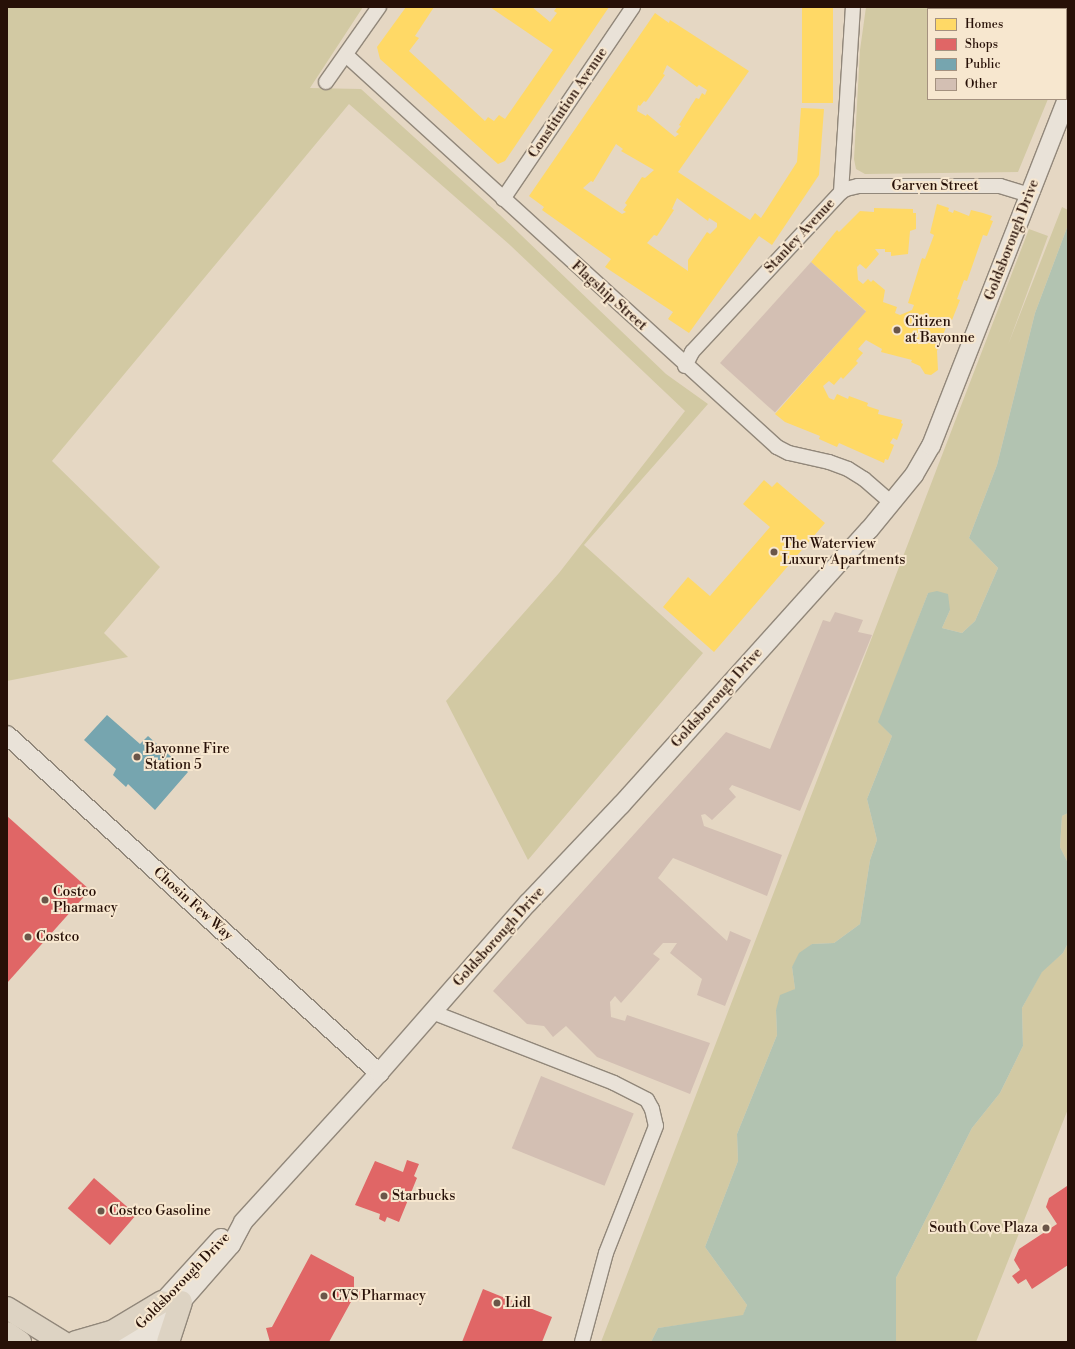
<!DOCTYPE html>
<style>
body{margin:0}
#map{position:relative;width:1075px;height:1349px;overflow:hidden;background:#e5d7c3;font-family:"Libre Bodoni",serif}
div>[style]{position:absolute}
.green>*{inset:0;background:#d2c9a3}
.water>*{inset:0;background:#b2c3b1}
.homes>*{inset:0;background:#ffd966;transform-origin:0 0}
.shops>*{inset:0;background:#e06666;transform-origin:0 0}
.public>*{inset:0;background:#76a5af}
.building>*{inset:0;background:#d3bfb3;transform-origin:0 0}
.roads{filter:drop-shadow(1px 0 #91877a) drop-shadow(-1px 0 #91877a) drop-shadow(0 1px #91877a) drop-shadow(0 -1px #91877a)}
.minor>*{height:14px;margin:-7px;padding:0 7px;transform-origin:7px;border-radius:7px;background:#e9e2d8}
.tertiary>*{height:18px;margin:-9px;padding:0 9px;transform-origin:9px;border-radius:9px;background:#e9e2d8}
.trunk>*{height:22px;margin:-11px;padding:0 11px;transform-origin:11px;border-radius:11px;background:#ddd3c3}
.dots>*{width:11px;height:11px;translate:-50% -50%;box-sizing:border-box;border:2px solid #f7e7cf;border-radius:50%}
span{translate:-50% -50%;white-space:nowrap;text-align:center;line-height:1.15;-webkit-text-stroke:4px #f7e7cf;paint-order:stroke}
.street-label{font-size:14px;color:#271007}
.poi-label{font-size:14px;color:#271007}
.left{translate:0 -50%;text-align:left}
.right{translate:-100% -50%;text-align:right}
.frame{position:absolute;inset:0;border:8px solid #271007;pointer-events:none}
.legend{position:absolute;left:927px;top:8px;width:140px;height:92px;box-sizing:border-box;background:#f7e7cf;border:1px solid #a4917f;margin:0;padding:5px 7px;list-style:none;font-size:12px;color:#271007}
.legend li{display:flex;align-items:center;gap:8px;height:20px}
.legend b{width:20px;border:1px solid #a4917f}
</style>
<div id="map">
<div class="green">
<div style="clip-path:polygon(7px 7px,363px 7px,310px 88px,361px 89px,499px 214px,666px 374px,708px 404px,584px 545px,703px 653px,528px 860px,446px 701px,559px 573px,685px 411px,511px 246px,349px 104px,52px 461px,160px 567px,104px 633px,128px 657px,7px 681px)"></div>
<div style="clip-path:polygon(866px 7px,1068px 7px,1066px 53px,1066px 9px,928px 9px,928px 99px,1048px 99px,1018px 172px,865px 174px,856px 169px,854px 159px,860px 50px)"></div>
<div style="clip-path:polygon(1062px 207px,1068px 210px,1068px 225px,1035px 313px,997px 465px,969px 538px,998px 568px,975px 621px,962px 633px,942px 628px,950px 610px,928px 593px,879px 722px,892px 736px,867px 799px,877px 840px,870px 860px,860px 924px,834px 943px,812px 944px,792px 967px,795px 989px,776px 1010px,777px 1035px,737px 1134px,738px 1161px,705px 1247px,747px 1305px,743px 1316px,658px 1328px,651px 1342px,601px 1342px,1029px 229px,1048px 236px,1008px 345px)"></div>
<div style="clip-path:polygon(1068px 813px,1068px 863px,1060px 847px,1062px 816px)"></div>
<div style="clip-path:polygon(1068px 943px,1068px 1109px,976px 1342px,896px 1342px,896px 1278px,972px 1128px,1000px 1093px,1023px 1046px,1022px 1008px,1042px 971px,1063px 953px)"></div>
</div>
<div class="water">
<div style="clip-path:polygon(1068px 225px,1068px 813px,1062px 816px,1060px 847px,1068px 863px,1068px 943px,1063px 953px,1042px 972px,1022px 1008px,1023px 1046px,1000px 1093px,972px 1128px,896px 1278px,896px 1342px,651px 1342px,658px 1328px,743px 1315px,747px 1305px,705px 1247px,738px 1161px,737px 1134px,777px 1035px,776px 1010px,780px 995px,795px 989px,792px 967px,799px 953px,812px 944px,834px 943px,860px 924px,870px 860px,877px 840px,867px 799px,892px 736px,878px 722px,928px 593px,937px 591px,948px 594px,950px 610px,942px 628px,962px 633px,975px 621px,998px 568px,969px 538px,997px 465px,1035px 313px)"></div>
</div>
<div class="homes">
<div style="clip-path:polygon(406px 7px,434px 7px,415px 36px,419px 38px,409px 51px,485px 121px,488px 117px,494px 121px,499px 115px,505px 119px,553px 50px,490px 7px,532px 7px,550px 22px,557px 13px,554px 11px,557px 7px,609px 7px,505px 161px,498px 164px,380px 59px,377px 47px)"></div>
<div style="left:802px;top:7px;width:31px;height:96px"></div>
<div style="clip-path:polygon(evenodd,655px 13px,669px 23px,670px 20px,749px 71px,678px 172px,750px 220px,755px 213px,761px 218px,797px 162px,801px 108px,824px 109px,819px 175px,772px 245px,759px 236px,689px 333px,668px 319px,673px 312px,605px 267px,611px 259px,542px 210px,544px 207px,529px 196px,655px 13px,667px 65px,697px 87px,699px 85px,707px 90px,705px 95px,702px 93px,699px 99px,696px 98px,679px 125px,681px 126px,676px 132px,679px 134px,675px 137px,647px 114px,646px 116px,637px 111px,638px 105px,640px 106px,644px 101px,646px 102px,665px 75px,663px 74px,667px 65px,655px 13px,616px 144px,623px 149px,621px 151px,654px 170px,645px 178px,642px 177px,625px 203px,627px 205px,623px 210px,626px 212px,622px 214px,583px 188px,591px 181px,593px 182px,616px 144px,655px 13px,677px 198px,708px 221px,709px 218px,717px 223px,717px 227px,710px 234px,707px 232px,688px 260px,688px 271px,647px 243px,654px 235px,657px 236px,674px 210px,672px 209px,677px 198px)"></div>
<div style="clip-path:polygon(937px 204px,949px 208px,948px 211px,953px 213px,954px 210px,969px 216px,971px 210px,983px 213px,992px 216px,990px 220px,993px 221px,987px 236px,983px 235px,967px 281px,964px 280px,957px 299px,960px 300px,952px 320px,949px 319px,937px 351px,938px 370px,931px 375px,925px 374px,920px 366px,911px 362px,912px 360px,881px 352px,882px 349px,866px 340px,858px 349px,863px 353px,856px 361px,858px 363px,843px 379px,841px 377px,834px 385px,829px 381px,823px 386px,829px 398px,834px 400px,837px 394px,848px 399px,849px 396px,868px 403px,867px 406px,879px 410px,878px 414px,902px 420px,901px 423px,903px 424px,897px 440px,893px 438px,890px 443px,894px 445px,888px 460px,885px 459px,884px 463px,839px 443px,837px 447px,819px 439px,820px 436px,785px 422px,775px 414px,866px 311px,811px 262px,837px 230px,839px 232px,860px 211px,874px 212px,874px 208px,913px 209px,913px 213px,916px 213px,916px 229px,910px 231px,908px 254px,891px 256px,891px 252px,885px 252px,885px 249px,875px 249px,879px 254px,866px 269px,860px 264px,857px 267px,858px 280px,863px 284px,868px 279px,871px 282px,873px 280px,885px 290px,883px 302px,897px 307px,895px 313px,900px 315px,912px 310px,914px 305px,908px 303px,922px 258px,925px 259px,934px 235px,930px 233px)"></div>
<div style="clip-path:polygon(764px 480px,772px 487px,777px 482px,825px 523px,714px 652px,663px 607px,688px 577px,710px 596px,770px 527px,743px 504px)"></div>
</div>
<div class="shops">
<div style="clip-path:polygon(7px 816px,90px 890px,7px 983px)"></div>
<div style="clip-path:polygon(407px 1160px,419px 1164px,414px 1176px,417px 1178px,399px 1222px,387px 1217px,385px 1222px,379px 1219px,380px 1214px,355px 1205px,375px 1161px,403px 1172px)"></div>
<div style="left:94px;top:1178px;width:56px;height:40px;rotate:41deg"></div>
<div style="clip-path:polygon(1067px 1186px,1068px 1265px,1032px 1289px,1026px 1279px,1018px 1284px,1012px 1276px,1020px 1270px,1014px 1260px,1019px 1249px,1057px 1224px,1046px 1207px,1049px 1198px)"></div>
<div style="clip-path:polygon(311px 1254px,354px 1277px,354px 1288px,360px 1291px,360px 1300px,352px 1300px,329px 1342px,270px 1342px,266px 1328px,272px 1327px)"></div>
<div style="clip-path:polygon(483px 1289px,552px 1317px,542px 1342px,462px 1342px)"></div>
</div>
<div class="public">
<div style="clip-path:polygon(107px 715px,140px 744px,148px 736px,188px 772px,155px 810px,128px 784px,126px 787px,113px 775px,116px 769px,84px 740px)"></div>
</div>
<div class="building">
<div style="left:811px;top:262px;width:74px;height:136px;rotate:42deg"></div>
<div style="clip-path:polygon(835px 612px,863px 620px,858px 632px,872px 635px,800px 811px,732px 785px,729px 789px,736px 797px,712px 820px,705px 814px,701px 815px,704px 826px,782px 855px,767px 896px,673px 858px,658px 878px,727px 941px,730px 931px,751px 940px,725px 1006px,697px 995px,702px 979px,670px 953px,677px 943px,663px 943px,653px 954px,660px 959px,621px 1003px,615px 996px,610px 1002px,611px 1017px,625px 1021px,627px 1015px,710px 1043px,690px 1094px,597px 1057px,566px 1026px,553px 1037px,544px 1026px,527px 1024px,493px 991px,726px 732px,770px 749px,823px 620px,830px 622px)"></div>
<div style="left:541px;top:1076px;width:100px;height:78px;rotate:22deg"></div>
</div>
<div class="roads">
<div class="minor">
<div style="left:346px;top:55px;width:583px;rotate:42.29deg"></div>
<div style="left:777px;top:447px;width:13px;rotate:27deg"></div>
<div style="left:789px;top:453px;width:41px;rotate:12.7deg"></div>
<div style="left:829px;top:462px;width:20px;rotate:20deg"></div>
<div style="left:848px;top:469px;width:19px;rotate:32deg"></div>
<div style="left:864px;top:479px;width:37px;rotate:41deg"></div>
<div style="left:326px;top:82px;width:92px;rotate:-54.8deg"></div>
<div style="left:841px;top:192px;width:185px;rotate:-86.3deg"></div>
<div style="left:503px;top:199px;width:232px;rotate:-55.9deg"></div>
<div style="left:685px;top:366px;width:16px;rotate:-63deg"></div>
<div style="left:692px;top:352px;width:219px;rotate:-47deg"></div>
<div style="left:841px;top:192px;width:6px;rotate:-31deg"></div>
<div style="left:846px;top:189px;width:12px;rotate:-14deg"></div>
<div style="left:858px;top:186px;width:142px"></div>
<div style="left:1000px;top:186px;width:30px;rotate:17deg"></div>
<div style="left:432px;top:1012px;width:195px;rotate:21.3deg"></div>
<div style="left:614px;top:1083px;width:37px;rotate:27deg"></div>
<div style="left:647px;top:1100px;width:10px;rotate:61deg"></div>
<div style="left:652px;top:1109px;width:17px;rotate:77deg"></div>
<div style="left:656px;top:1126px;width:136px;rotate:111.5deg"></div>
<div style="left:606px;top:1253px;width:92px;rotate:105.1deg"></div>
</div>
<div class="tertiary">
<div style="left:7px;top:735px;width:503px;rotate:42.26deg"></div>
<div style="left:126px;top:1342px;width:141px;rotate:-47.6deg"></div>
<div style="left:146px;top:1342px;width:129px;rotate:-48.8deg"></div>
<div style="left:231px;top:1245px;width:26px;rotate:-62deg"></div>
<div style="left:243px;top:1222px;width:202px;rotate:-47.6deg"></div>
<div style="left:379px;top:1073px;width:226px;rotate:-48.8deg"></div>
<div style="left:528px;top:903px;width:135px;rotate:-46.5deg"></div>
<div style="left:621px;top:805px;width:370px;rotate:-48deg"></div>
<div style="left:869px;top:530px;width:71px;rotate:-50.7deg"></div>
<div style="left:914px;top:475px;width:34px;rotate:-60deg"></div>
<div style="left:931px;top:446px;width:376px;rotate:-68.6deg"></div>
</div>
<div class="trunk">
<div style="left:7px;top:1308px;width:65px;rotate:31.7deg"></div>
<div style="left:7px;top:1333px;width:16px;rotate:35deg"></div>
<div style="left:76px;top:1342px;width:37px;rotate:-16deg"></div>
<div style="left:112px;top:1332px;width:58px;rotate:-31deg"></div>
<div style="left:168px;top:1342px;width:42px;rotate:-72deg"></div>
</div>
</div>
<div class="dots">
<div style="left:897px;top:330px;background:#6a5649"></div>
<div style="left:774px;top:552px;background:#6a5649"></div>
<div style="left:137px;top:757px;background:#6a5649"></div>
<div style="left:45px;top:900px;background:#6a5649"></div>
<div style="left:28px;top:937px;background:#6a5649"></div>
<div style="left:384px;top:1196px;background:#6a5649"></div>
<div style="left:101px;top:1211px;background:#6a5649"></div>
<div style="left:1046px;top:1228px;background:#6a5649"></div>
<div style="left:324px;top:1296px;background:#6a5649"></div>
<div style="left:497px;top:1303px;background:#6a5649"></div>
</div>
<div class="street-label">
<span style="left:568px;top:103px;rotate:-56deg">Constitution Avenue</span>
<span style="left:935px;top:186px">Garven Street</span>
<span style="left:800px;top:236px;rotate:-47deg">Stanley Avenue</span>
<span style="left:1012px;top:240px;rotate:-69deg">Goldsborough Drive</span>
<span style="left:609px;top:296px;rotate:42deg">Flagship Street</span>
<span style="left:717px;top:698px;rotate:-48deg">Goldsborough Drive</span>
<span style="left:193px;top:904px;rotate:42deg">Chosin Few Way</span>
<span style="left:499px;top:937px;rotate:-48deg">Goldsborough Drive</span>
<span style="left:183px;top:1281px;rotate:-46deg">Goldsborough Drive</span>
</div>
<div class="poi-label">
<span class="left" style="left:905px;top:330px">Citizen<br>at Bayonne</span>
<span class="left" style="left:782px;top:552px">The Waterview<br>Luxury Apartments</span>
<span class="left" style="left:145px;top:757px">Bayonne Fire<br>Station 5</span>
<span class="left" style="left:53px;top:900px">Costco<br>Pharmacy</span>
<span class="left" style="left:36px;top:937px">Costco</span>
<span class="left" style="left:392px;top:1196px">Starbucks</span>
<span class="left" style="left:109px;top:1211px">Costco Gasoline</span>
<span class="right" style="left:1038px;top:1228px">South Cove Plaza</span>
<span class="left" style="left:332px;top:1296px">CVS Pharmacy</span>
<span class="left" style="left:505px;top:1303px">Lidl</span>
</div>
<div class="frame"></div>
<ul class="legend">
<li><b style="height:11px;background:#ffd966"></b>Homes</li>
<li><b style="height:11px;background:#e06666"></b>Shops</li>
<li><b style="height:11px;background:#76a5af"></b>Public</li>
<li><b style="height:11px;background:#d3bfb3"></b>Other</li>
</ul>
</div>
